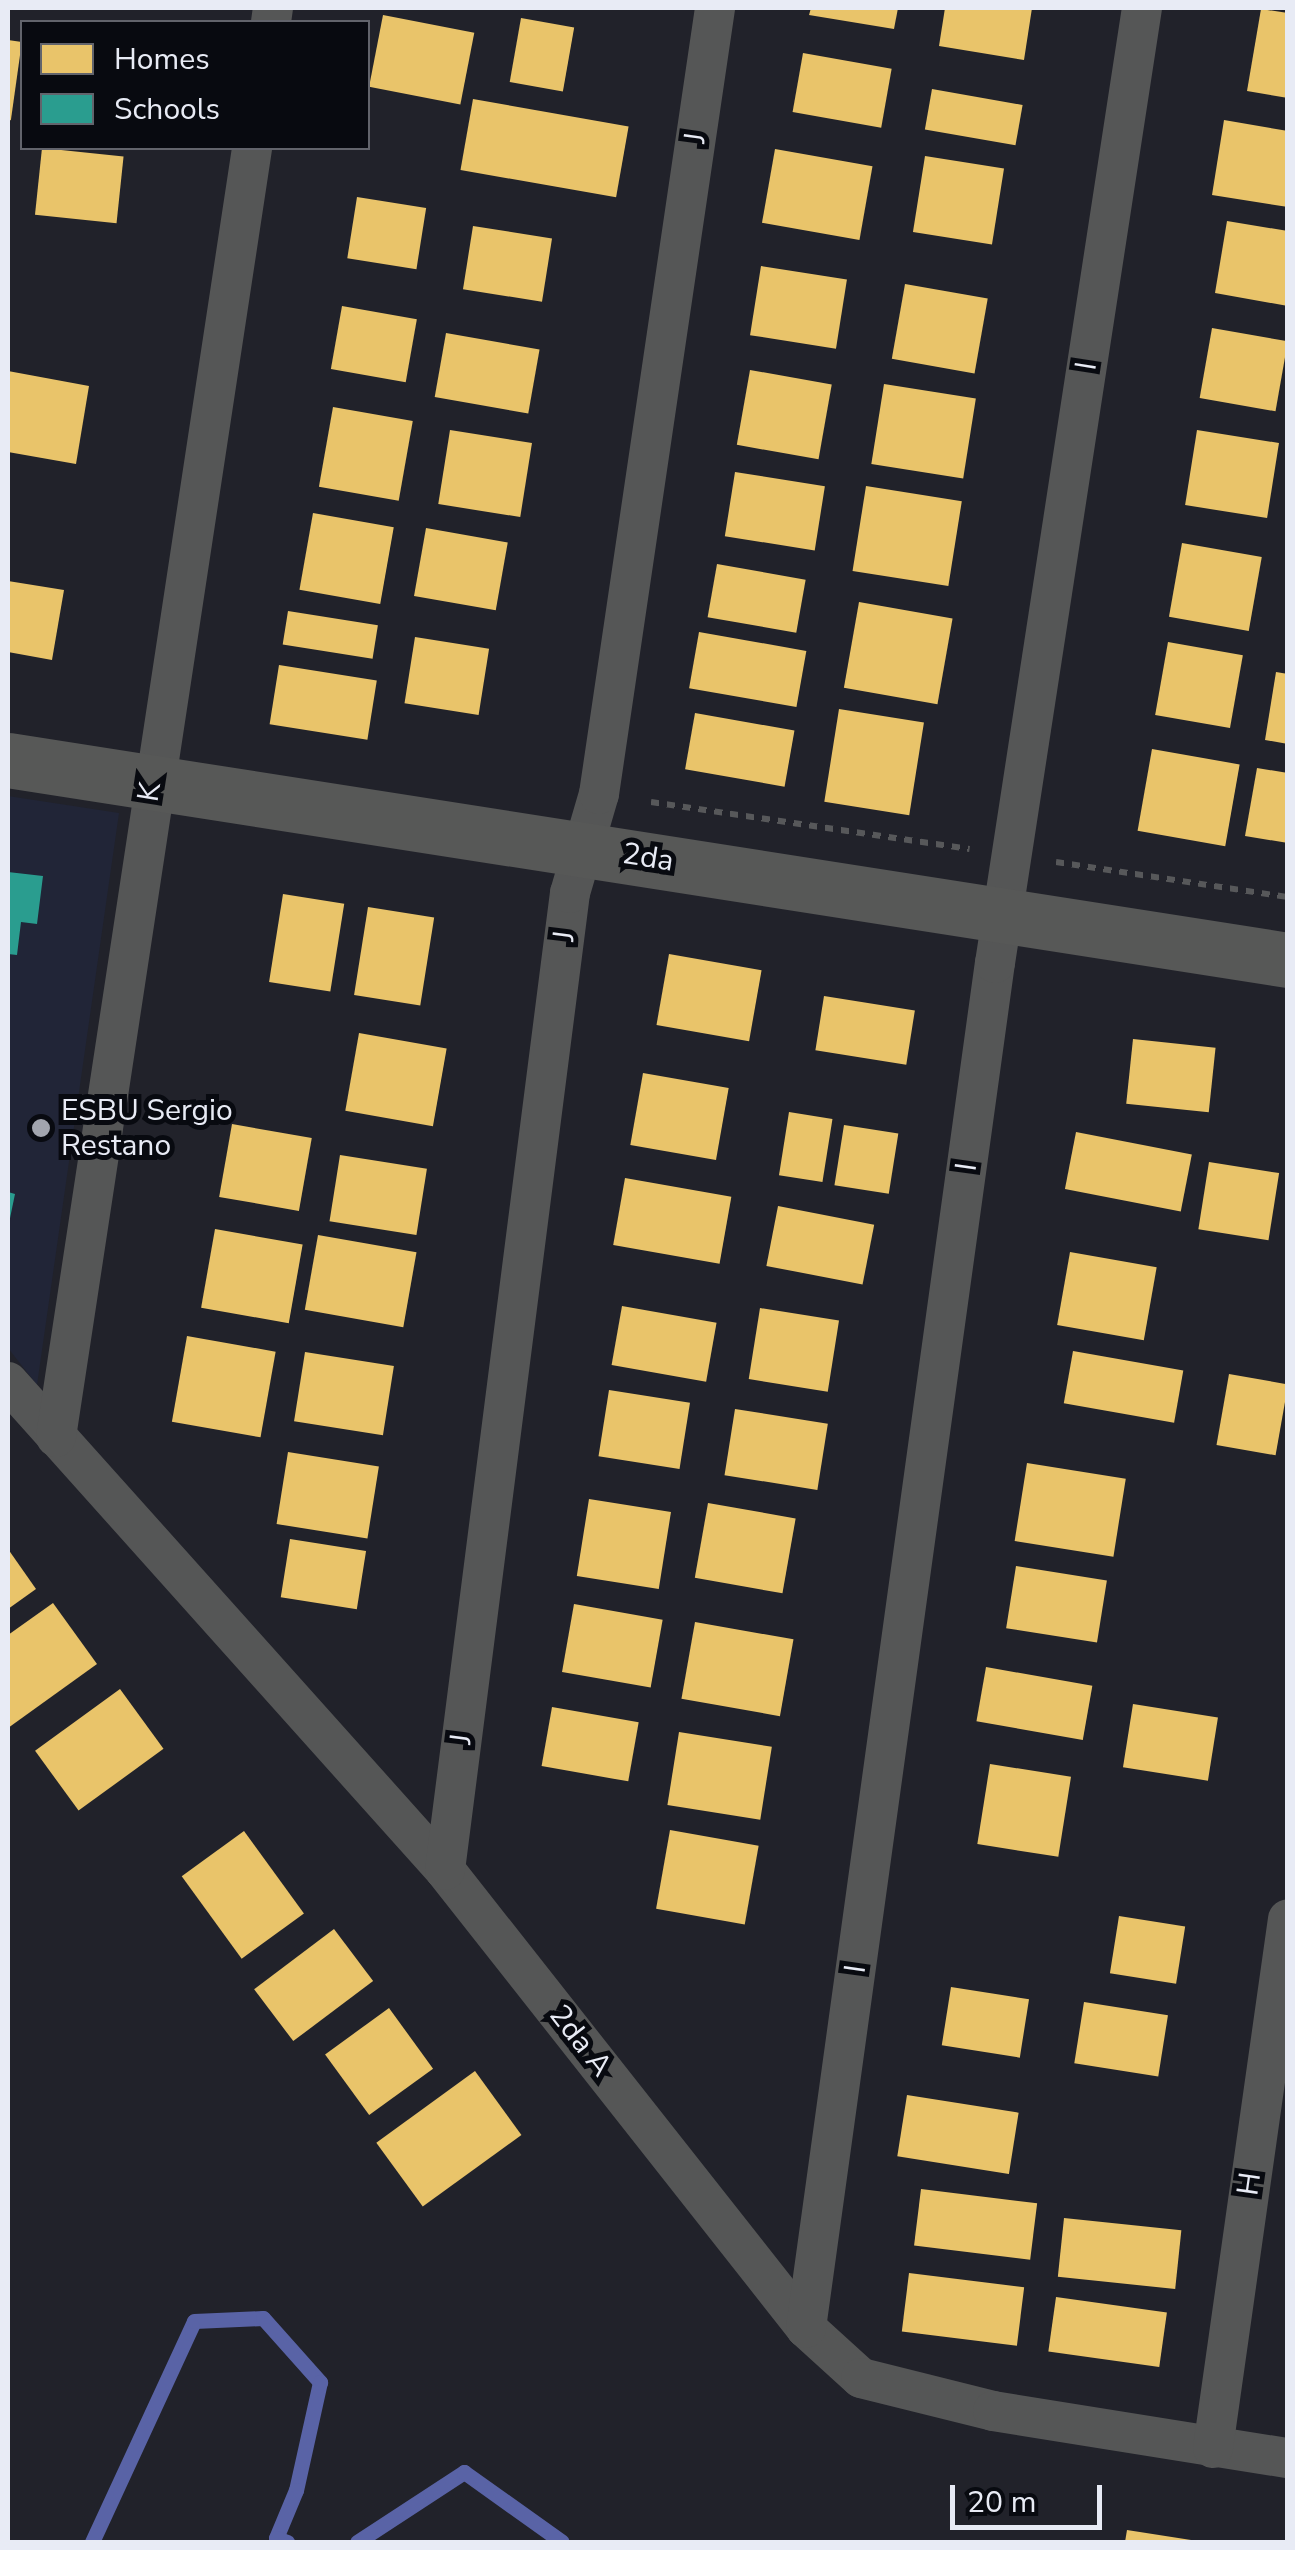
<!DOCTYPE html>
<style>
body{margin:0}
#map{position:relative;width:1295px;height:2550px;overflow:hidden;background:#21222a;font-family:"Nunito Sans",sans-serif}
div>[style]{position:absolute}
.built>*{inset:0;background:#212537}
.homes>*{inset:0;background:#e9c46a;transform-origin:0 0}
.schools>*{inset:0;background:#2a9d8f}
.stream>*{height:15px;margin:-7.5px;padding:0 7.5px;transform-origin:7.5px;border-radius:7.5px;background:#5963a6}
.path>*{height:6px;margin-top:-3px;transform-origin:0;background:repeating-linear-gradient(90deg,#57585a 0 8px,transparent 0 16px)}
.street>*{height:40px;margin:-20px;padding:0 20px;transform-origin:20px;border-radius:20px;background:#555656}
.secondary>*{height:55px;margin:-27.5px;padding:0 27.5px;transform-origin:27.5px;border-radius:27.5px;background:#575857}
.dots>*{width:28px;height:28px;translate:-50% -50%;box-sizing:border-box;border:5px solid #080a10;border-radius:50%}
span{translate:-50% -50%;white-space:nowrap;text-align:center;line-height:1.15;-webkit-text-stroke:10px #080a10;paint-order:stroke}
.street-label{font-size:30px;color:#e8ebf5}
.poi-label{font-size:30px;color:#e8ebf5}
.left{translate:0 -50%;text-align:left}
.frame{position:absolute;inset:0;border:10px solid #e8ebf5;pointer-events:none}
.legend{position:absolute;left:20px;top:20px;width:350px;height:130px;box-sizing:border-box;background:#080a10;border:2px solid #62646c;margin:0;padding:12px 18px;list-style:none;font-size:30px;color:#e8ebf5}
.legend li{display:flex;align-items:center;gap:20px;height:50px}
.legend b{width:50px;border:2px solid #62646c}
.scale{position:absolute;left:950px;top:2485px;width:152px;height:45px;box-sizing:border-box;border:5px solid #e8ebf5;border-top:0;padding-left:12px;font-size:30px;line-height:35px;white-space:nowrap;color:#e8ebf5;-webkit-text-stroke:8px #080a10;paint-order:stroke}
</style>
<div id="map">
<div class="built">
<div style="clip-path:polygon(8px 796px,119px 813px,37px 1385px,8px 1348px)"></div>
</div>
<div class="homes">
<div style="clip-path:polygon(811px 8px,898px 8px,894px 29px,809px 15px)"></div>
<div style="clip-path:polygon(945px 8px,1032px 8px,1024px 60px,939px 46px)"></div>
<div style="clip-path:polygon(1261px 9px,1288px 13px,1288px 98px,1247px 91px)"></div>
<div style="left:383px;top:15px;width:93px;height:73px;rotate:11deg"></div>
<div style="left:521px;top:18px;width:54px;height:65px;rotate:10deg"></div>
<div style="left:8px;top:40px;width:14px;height:79px;rotate:8deg"></div>
<div style="left:803px;top:53px;width:90px;height:60px;rotate:10deg"></div>
<div style="left:932px;top:89px;width:92px;height:41px;rotate:10deg"></div>
<div style="left:473px;top:99px;width:158px;height:72px;rotate:10deg"></div>
<div style="clip-path:polygon(1224px 120px,1288px 131px,1288px 207px,1212px 195px)"></div>
<div style="left:42px;top:148px;width:82px;height:67px;rotate:6deg"></div>
<div style="left:775px;top:149px;width:99px;height:75px;rotate:10deg"></div>
<div style="left:925px;top:156px;width:80px;height:77px;rotate:9deg"></div>
<div style="left:357px;top:197px;width:70px;height:62px;rotate:9deg"></div>
<div style="clip-path:polygon(1227px 221px,1288px 231px,1288px 306px,1215px 293px)"></div>
<div style="left:473px;top:226px;width:80px;height:64px;rotate:9deg"></div>
<div style="left:761px;top:266px;width:87px;height:70px;rotate:9deg"></div>
<div style="left:905px;top:284px;width:84px;height:76px;rotate:10deg"></div>
<div style="left:342px;top:306px;width:76px;height:64px;rotate:10deg"></div>
<div style="left:1212px;top:328px;width:77px;height:71px;rotate:10deg"></div>
<div style="left:446px;top:333px;width:95px;height:65px;rotate:10deg"></div>
<div style="left:750px;top:370px;width:83px;height:76px;rotate:10deg"></div>
<div style="clip-path:polygon(8px 371px,89px 386px,76px 464px,8px 452px)"></div>
<div style="left:884px;top:384px;width:93px;height:81px;rotate:9deg"></div>
<div style="left:333px;top:407px;width:81px;height:81px;rotate:10deg"></div>
<div style="left:450px;top:430px;width:83px;height:75px;rotate:9deg"></div>
<div style="left:1197px;top:430px;width:83px;height:76px;rotate:9deg"></div>
<div style="left:735px;top:472px;width:91px;height:65px;rotate:9deg"></div>
<div style="left:866px;top:486px;width:97px;height:86px;rotate:9deg"></div>
<div style="left:313px;top:513px;width:82px;height:78px;rotate:10deg"></div>
<div style="left:426px;top:528px;width:83px;height:69px;rotate:10deg"></div>
<div style="left:1182px;top:543px;width:81px;height:75px;rotate:10deg"></div>
<div style="left:717px;top:564px;width:90px;height:54px;rotate:10deg"></div>
<div style="clip-path:polygon(8px 581px,64px 590px,52px 660px,8px 652px)"></div>
<div style="left:859px;top:602px;width:95px;height:87px;rotate:10deg"></div>
<div style="left:288px;top:611px;width:91px;height:34px;rotate:9deg"></div>
<div style="left:699px;top:632px;width:109px;height:57px;rotate:10deg"></div>
<div style="left:415px;top:637px;width:75px;height:67px;rotate:9deg"></div>
<div style="left:1168px;top:642px;width:76px;height:74px;rotate:10deg"></div>
<div style="left:279px;top:665px;width:99px;height:60px;rotate:9deg"></div>
<div style="clip-path:polygon(1276px 672px,1288px 674px,1288px 744px,1265px 740px)"></div>
<div style="left:839px;top:709px;width:86px;height:94px;rotate:9deg"></div>
<div style="left:695px;top:713px;width:101px;height:57px;rotate:10deg"></div>
<div style="left:1152px;top:749px;width:89px;height:83px;rotate:10deg"></div>
<div style="clip-path:polygon(1257px 768px,1288px 773px,1288px 843px,1245px 836px)"></div>
<div style="left:283px;top:894px;width:62px;height:89px;rotate:9deg"></div>
<div style="left:368px;top:907px;width:67px;height:89px;rotate:9deg"></div>
<div style="left:669px;top:954px;width:94px;height:72px;rotate:10deg"></div>
<div style="left:824px;top:996px;width:92px;height:55px;rotate:9deg"></div>
<div style="left:359px;top:1033px;width:89px;height:79px;rotate:10deg"></div>
<div style="left:1133px;top:1039px;width:83px;height:65px;rotate:6deg"></div>
<div style="left:643px;top:1073px;width:87px;height:73px;rotate:10deg"></div>
<div style="left:789px;top:1112px;width:44px;height:64px;rotate:9deg"></div>
<div style="left:232px;top:1124px;width:81px;height:74px;rotate:10deg"></div>
<div style="left:844px;top:1125px;width:55px;height:61px;rotate:9deg"></div>
<div style="left:1076px;top:1132px;width:118px;height:58px;rotate:11deg"></div>
<div style="left:340px;top:1155px;width:88px;height:67px;rotate:9deg"></div>
<div style="left:1209px;top:1162px;width:71px;height:68px;rotate:9deg"></div>
<div style="left:625px;top:1178px;width:108px;height:68px;rotate:10deg"></div>
<div style="left:778px;top:1206px;width:98px;height:61px;rotate:11deg"></div>
<div style="left:215px;top:1229px;width:89px;height:80px;rotate:10deg"></div>
<div style="left:318px;top:1235px;width:100px;height:76px;rotate:10deg"></div>
<div style="left:1070px;top:1252px;width:88px;height:74px;rotate:10deg"></div>
<div style="left:622px;top:1306px;width:96px;height:60px;rotate:10deg"></div>
<div style="left:760px;top:1308px;width:80px;height:72px;rotate:9deg"></div>
<div style="left:187px;top:1336px;width:90px;height:87px;rotate:10deg"></div>
<div style="left:1073px;top:1351px;width:112px;height:53px;rotate:10deg"></div>
<div style="left:305px;top:1352px;width:90px;height:70px;rotate:9deg"></div>
<div style="left:1229px;top:1374px;width:60px;height:72px;rotate:10deg"></div>
<div style="left:609px;top:1390px;width:82px;height:67px;rotate:9deg"></div>
<div style="left:735px;top:1409px;width:94px;height:67px;rotate:9deg"></div>
<div style="left:288px;top:1452px;width:92px;height:73px;rotate:9deg"></div>
<div style="left:1027px;top:1463px;width:100px;height:79px;rotate:9deg"></div>
<div style="left:589px;top:1499px;width:83px;height:78px;rotate:9deg"></div>
<div style="left:708px;top:1503px;width:89px;height:76px;rotate:10deg"></div>
<div style="left:290px;top:1539px;width:77px;height:59px;rotate:9deg"></div>
<div style="clip-path:polygon(8px 1549px,36px 1589px,8px 1609px)"></div>
<div style="left:1016px;top:1566px;width:92px;height:63px;rotate:9deg"></div>
<div style="clip-path:polygon(53px 1603px,97px 1664px,8px 1728px,8px 1635px)"></div>
<div style="left:574px;top:1604px;width:90px;height:69px;rotate:10deg"></div>
<div style="left:695px;top:1622px;width:100px;height:78px;rotate:10deg"></div>
<div style="left:986px;top:1667px;width:108px;height:55px;rotate:10deg"></div>
<div style="left:120px;top:1689px;width:74px;height:105px;rotate:54deg"></div>
<div style="left:1133px;top:1704px;width:86px;height:64px;rotate:9deg"></div>
<div style="left:552px;top:1707px;width:88px;height:60px;rotate:10deg"></div>
<div style="left:679px;top:1732px;width:94px;height:74px;rotate:9deg"></div>
<div style="left:990px;top:1764px;width:82px;height:81px;rotate:9deg"></div>
<div style="left:670px;top:1830px;width:90px;height:80px;rotate:10deg"></div>
<div style="left:244px;top:1831px;width:102px;height:77px;rotate:54deg"></div>
<div style="left:1119px;top:1916px;width:67px;height:58px;rotate:9deg"></div>
<div style="left:334px;top:1929px;width:65px;height:100px;rotate:53deg"></div>
<div style="left:951px;top:1987px;width:79px;height:59px;rotate:9deg"></div>
<div style="left:1084px;top:2002px;width:85px;height:62px;rotate:9deg"></div>
<div style="left:389px;top:2008px;width:75px;height:79px;rotate:54deg"></div>
<div style="left:475px;top:2071px;width:79px;height:122px;rotate:54deg"></div>
<div style="left:907px;top:2095px;width:113px;height:62px;rotate:9deg"></div>
<div style="left:921px;top:2189px;width:117px;height:57px;rotate:7deg"></div>
<div style="left:1064px;top:2218px;width:118px;height:59px;rotate:6deg"></div>
<div style="left:909px;top:2273px;width:116px;height:59px;rotate:7deg"></div>
<div style="left:1056px;top:2297px;width:112px;height:55px;rotate:8deg"></div>
<div style="clip-path:polygon(1127px 2530px,1191px 2540px,1190px 2542px,1125px 2542px)"></div>
</div>
<div class="schools">
<div style="clip-path:polygon(8px 872px,43px 876px,37px 924px,21px 922px,17px 955px,8px 954px)"></div>
<div style="clip-path:polygon(8px 1192px,15px 1194px,9px 1223px,8px 1223px)"></div>
</div>
<div class="stream">
<div style="left:92px;top:2542px;width:243px;rotate:-65.2deg"></div>
<div style="left:194px;top:2321px;width:69px;rotate:-2.5deg"></div>
<div style="left:263px;top:2318px;width:86px;rotate:48.3deg"></div>
<div style="left:320px;top:2382px;width:111px;rotate:102.5deg"></div>
<div style="left:296px;top:2490px;width:52px;rotate:112.6deg"></div>
<div style="left:276px;top:2538px;width:12px;rotate:20deg"></div>
<div style="left:357px;top:2542px;width:128px;rotate:-33.2deg"></div>
<div style="left:464px;top:2472px;width:120px;rotate:35.5deg"></div>
</div>
<div class="path">
<div style="left:651px;top:802px;width:322px;rotate:8.4deg"></div>
<div style="left:1056px;top:862px;width:235px;rotate:8.6deg"></div>
</div>
<div class="street">
<div style="left:271px;top:22px;width:14px;rotate:-82deg"></div>
<div style="left:8px;top:1382px;width:655px;rotate:48.16deg"></div>
<div style="left:445px;top:1870px;width:583px;rotate:51.75deg"></div>
<div style="left:806px;top:2328px;width:74px;rotate:42.3deg"></div>
<div style="left:861px;top:2378px;width:136px;rotate:14deg"></div>
<div style="left:993px;top:2411px;width:299px;rotate:9.1deg"></div>
<div style="left:56px;top:1437px;width:1304px;rotate:-81.35deg"></div>
<div style="left:445px;top:1870px;width:985px;rotate:-82.71deg"></div>
<div style="left:570px;top:893px;width:103px;rotate:-73.7deg"></div>
<div style="left:599px;top:794px;width:795px;rotate:-81.6deg"></div>
<div style="left:806px;top:2328px;width:1378px;rotate:-82.12deg"></div>
<div style="left:995px;top:963px;width:966px;rotate:-81.25deg"></div>
<div style="left:1213px;top:2448px;width:534px;rotate:-81.93deg"></div>
</div>
<div class="secondary">
<div style="left:8px;top:760px;width:1296px;rotate:8.88deg"></div>
</div>
<div class="dots">
<div style="left:41px;top:1128px;background:#a2a5ae"></div>
</div>
<div class="street-label">
<span style="left:696px;top:138px;rotate:-82deg">J</span>
<span style="left:1087px;top:366px;rotate:-81deg">I</span>
<span style="left:150px;top:792px;rotate:-81deg">K</span>
<span style="left:648px;top:858px;rotate:9deg">2da</span>
<span style="left:565px;top:936px;rotate:-83deg">J</span>
<span style="left:967px;top:1167px;rotate:-82deg">I</span>
<span style="left:462px;top:1739px;rotate:-83deg">J</span>
<span style="left:856px;top:1969px;rotate:-82deg">I</span>
<span style="left:580px;top:2041px;rotate:52deg">2da A</span>
<span style="left:1250px;top:2184px;rotate:-82deg">H</span>
</div>
<div class="poi-label">
<span class="left" style="left:61px;top:1128px">ESBU Sergio<br>Restano</span>
</div>
<div class="frame"></div>
<ul class="legend">
<li><b style="height:28px;background:#e9c46a"></b>Homes</li>
<li><b style="height:28px;background:#2a9d8f"></b>Schools</li>
</ul>
<div class="scale">20 m</div>
</div>
